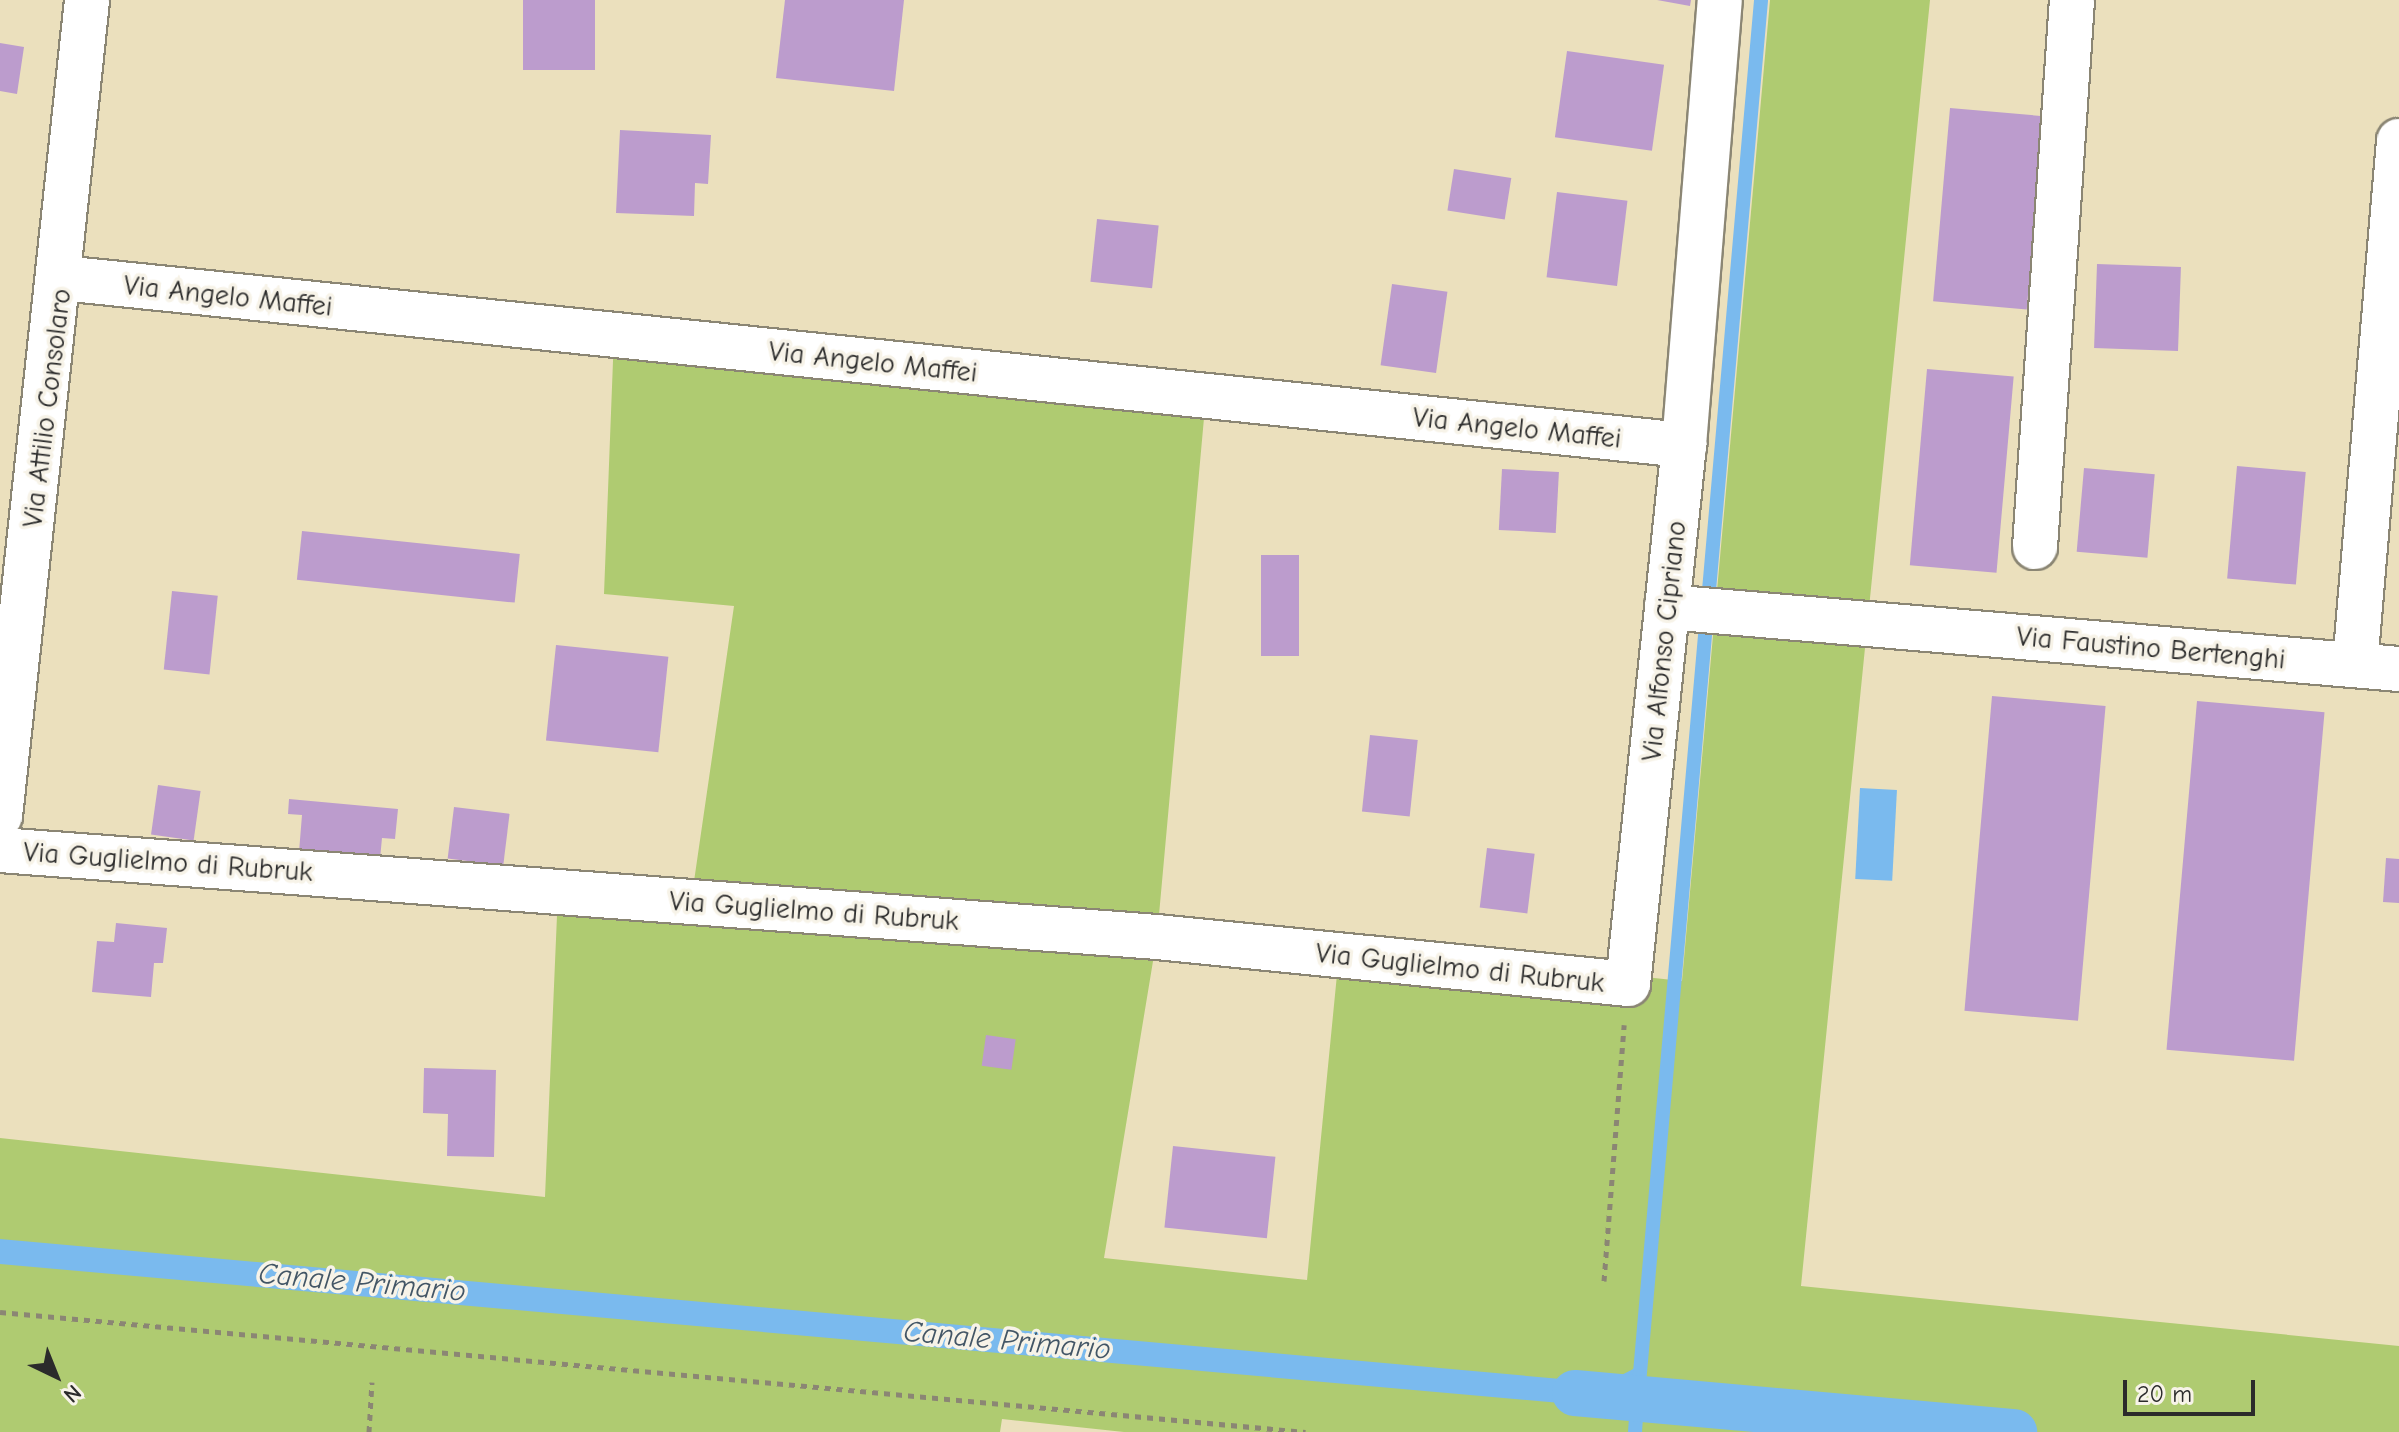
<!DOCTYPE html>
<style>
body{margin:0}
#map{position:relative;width:2399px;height:1432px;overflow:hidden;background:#ebe0bd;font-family:"Comic Neue",sans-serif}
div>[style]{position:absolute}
.green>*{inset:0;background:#afcb71}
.water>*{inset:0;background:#7abaee;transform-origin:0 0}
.stream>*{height:14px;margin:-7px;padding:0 7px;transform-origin:7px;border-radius:7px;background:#7abaee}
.canal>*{height:46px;margin:-23px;padding:0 23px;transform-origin:23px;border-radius:23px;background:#7abaee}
.building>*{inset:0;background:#bc9ccd;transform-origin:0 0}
.path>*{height:5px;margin-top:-2.5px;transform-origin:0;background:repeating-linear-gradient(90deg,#8b8674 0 6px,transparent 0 12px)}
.roads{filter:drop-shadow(2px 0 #8b8674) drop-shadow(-2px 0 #8b8674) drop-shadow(0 2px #8b8674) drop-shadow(0 -2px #8b8674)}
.minor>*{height:44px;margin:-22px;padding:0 22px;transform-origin:22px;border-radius:22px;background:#fff}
span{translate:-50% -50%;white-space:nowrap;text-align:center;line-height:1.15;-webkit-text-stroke:7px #f7f3e8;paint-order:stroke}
.street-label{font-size:28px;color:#2b2b2b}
.water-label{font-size:30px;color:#435666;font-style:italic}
.north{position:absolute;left:16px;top:1336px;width:80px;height:80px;-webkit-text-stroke:6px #f7f3e8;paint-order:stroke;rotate:137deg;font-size:22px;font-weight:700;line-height:32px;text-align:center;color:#2b2b2b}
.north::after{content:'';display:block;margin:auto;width:28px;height:36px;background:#2b2b2b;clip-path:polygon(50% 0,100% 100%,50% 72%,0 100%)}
.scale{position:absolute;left:2123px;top:1380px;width:132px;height:36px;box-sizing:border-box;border:4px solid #2b2b2b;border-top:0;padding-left:10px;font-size:24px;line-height:28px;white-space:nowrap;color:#2b2b2b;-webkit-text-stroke:6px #f7f3e8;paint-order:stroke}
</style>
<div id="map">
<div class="green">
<div style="clip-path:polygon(1770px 0,1930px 0,1801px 1286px,2399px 1346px,2399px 1432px,1124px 1432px,1002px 1419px,1000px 1432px,0 1432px,0 1138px,545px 1197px,558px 892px,691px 902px,734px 606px,604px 594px,614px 335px,1206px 396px,1157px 937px,1104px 1258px,1307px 1280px,1340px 944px,1682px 981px)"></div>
</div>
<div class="water">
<div style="left:1860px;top:788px;width:37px;height:91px;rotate:3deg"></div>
<div style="clip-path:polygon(0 1239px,1606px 1383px,1641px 1365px,1636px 1421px,1626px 1412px,1605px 1407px,0 1264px)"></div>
</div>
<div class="stream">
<div style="left:1639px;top:1384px;width:1389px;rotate:-84.96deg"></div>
<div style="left:1635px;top:1432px;width:28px;rotate:-86deg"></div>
</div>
<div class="canal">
<div style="left:1575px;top:1393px;width:441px;rotate:5.1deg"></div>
</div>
<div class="building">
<div style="left:523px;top:0;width:72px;height:70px"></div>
<div style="clip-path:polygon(785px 0,904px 0,894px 91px,776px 78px)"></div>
<div style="clip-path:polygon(1657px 0,1691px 0,1690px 6px)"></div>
<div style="clip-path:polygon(0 43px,24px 47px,17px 94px,0 91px)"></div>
<div style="left:1567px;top:51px;width:98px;height:87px;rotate:8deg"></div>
<div style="left:1950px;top:108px;width:94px;height:194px;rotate:5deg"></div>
<div style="clip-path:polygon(620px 130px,711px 135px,708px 184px,695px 183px,694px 216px,616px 213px)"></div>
<div style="left:1454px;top:169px;width:58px;height:42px;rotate:9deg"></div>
<div style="left:1557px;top:192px;width:71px;height:86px;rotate:7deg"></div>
<div style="left:1097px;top:219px;width:62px;height:63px;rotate:6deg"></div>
<div style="left:2097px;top:264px;width:84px;height:84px;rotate:2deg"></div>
<div style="left:1392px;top:284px;width:56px;height:82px;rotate:8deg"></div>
<div style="left:1927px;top:369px;width:87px;height:197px;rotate:5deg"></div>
<div style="left:2237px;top:466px;width:69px;height:113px;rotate:5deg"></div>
<div style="left:2084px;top:468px;width:71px;height:84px;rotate:5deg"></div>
<div style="left:1502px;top:469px;width:57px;height:61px;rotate:3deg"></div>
<div style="left:302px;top:531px;width:219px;height:49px;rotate:6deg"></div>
<div style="left:1261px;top:555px;width:38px;height:101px"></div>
<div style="left:172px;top:591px;width:46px;height:79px;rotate:6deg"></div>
<div style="left:556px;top:645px;width:113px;height:96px;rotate:6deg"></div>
<div style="left:1992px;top:696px;width:114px;height:316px;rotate:5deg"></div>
<div style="left:2197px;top:701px;width:128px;height:350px;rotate:5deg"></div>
<div style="left:1370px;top:735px;width:48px;height:77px;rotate:6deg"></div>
<div style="left:158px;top:785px;width:43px;height:50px;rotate:8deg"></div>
<div style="clip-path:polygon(289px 799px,398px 809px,395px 839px,382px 838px,380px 859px,299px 852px,302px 815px,288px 814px)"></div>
<div style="left:454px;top:807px;width:56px;height:52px;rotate:7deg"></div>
<div style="left:1487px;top:848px;width:48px;height:60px;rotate:7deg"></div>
<div style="clip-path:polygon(2386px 858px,2399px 859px,2399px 903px,2383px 902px)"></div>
<div style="clip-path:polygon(116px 923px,167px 928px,163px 963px,154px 963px,151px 997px,92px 992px,97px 941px,114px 942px)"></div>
<div style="left:986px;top:1035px;width:30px;height:31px;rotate:8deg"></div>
<div style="clip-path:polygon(424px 1068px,496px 1070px,494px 1157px,447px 1156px,448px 1114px,423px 1113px)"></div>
<div style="left:1173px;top:1146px;width:103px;height:82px;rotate:6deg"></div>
</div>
<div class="path">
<div style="left:1604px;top:1281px;width:257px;rotate:-85.5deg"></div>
<div style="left:0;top:1312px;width:1311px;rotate:5.25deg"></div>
<div style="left:369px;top:1432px;width:50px;rotate:-86.6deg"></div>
</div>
<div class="roads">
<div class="minor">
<div style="left:62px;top:278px;width:1631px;rotate:5.88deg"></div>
<div style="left:2035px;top:547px;width:548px;rotate:-86.13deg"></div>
<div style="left:1667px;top:607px;width:735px;rotate:4.84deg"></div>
<div style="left:2355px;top:665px;width:526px;rotate:-85.2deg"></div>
<div style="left:0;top:816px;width:821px;rotate:-83.91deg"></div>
<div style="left:0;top:850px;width:1160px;rotate:4.3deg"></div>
<div style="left:1157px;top:937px;width:473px;rotate:5.7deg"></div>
<div style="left:1628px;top:984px;width:542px;rotate:-84.07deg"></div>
<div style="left:1684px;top:445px;width:446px;rotate:-85.4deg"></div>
</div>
</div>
<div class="street-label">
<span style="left:228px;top:296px;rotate:6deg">Via Angelo Maffei</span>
<span style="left:873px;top:362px;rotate:6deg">Via Angelo Maffei</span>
<span style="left:47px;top:408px;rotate:-83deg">Via Attilio Consolaro</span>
<span style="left:1517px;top:428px;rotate:6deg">Via Angelo Maffei</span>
<span style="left:1664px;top:641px;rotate:-84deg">Via Alfonso Cipriano</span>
<span style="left:2151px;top:648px;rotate:5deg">Via Faustino Bertenghi</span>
<span style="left:168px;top:862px;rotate:4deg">Via Guglielmo di Rubruk</span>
<span style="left:814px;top:911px;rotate:4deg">Via Guglielmo di Rubruk</span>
<span style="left:1460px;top:968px;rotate:6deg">Via Guglielmo di Rubruk</span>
</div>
<div class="water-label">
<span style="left:362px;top:1283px;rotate:5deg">Canale Primario</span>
<span style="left:1007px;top:1341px;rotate:5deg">Canale Primario</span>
</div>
<div class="north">N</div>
<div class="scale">20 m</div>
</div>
